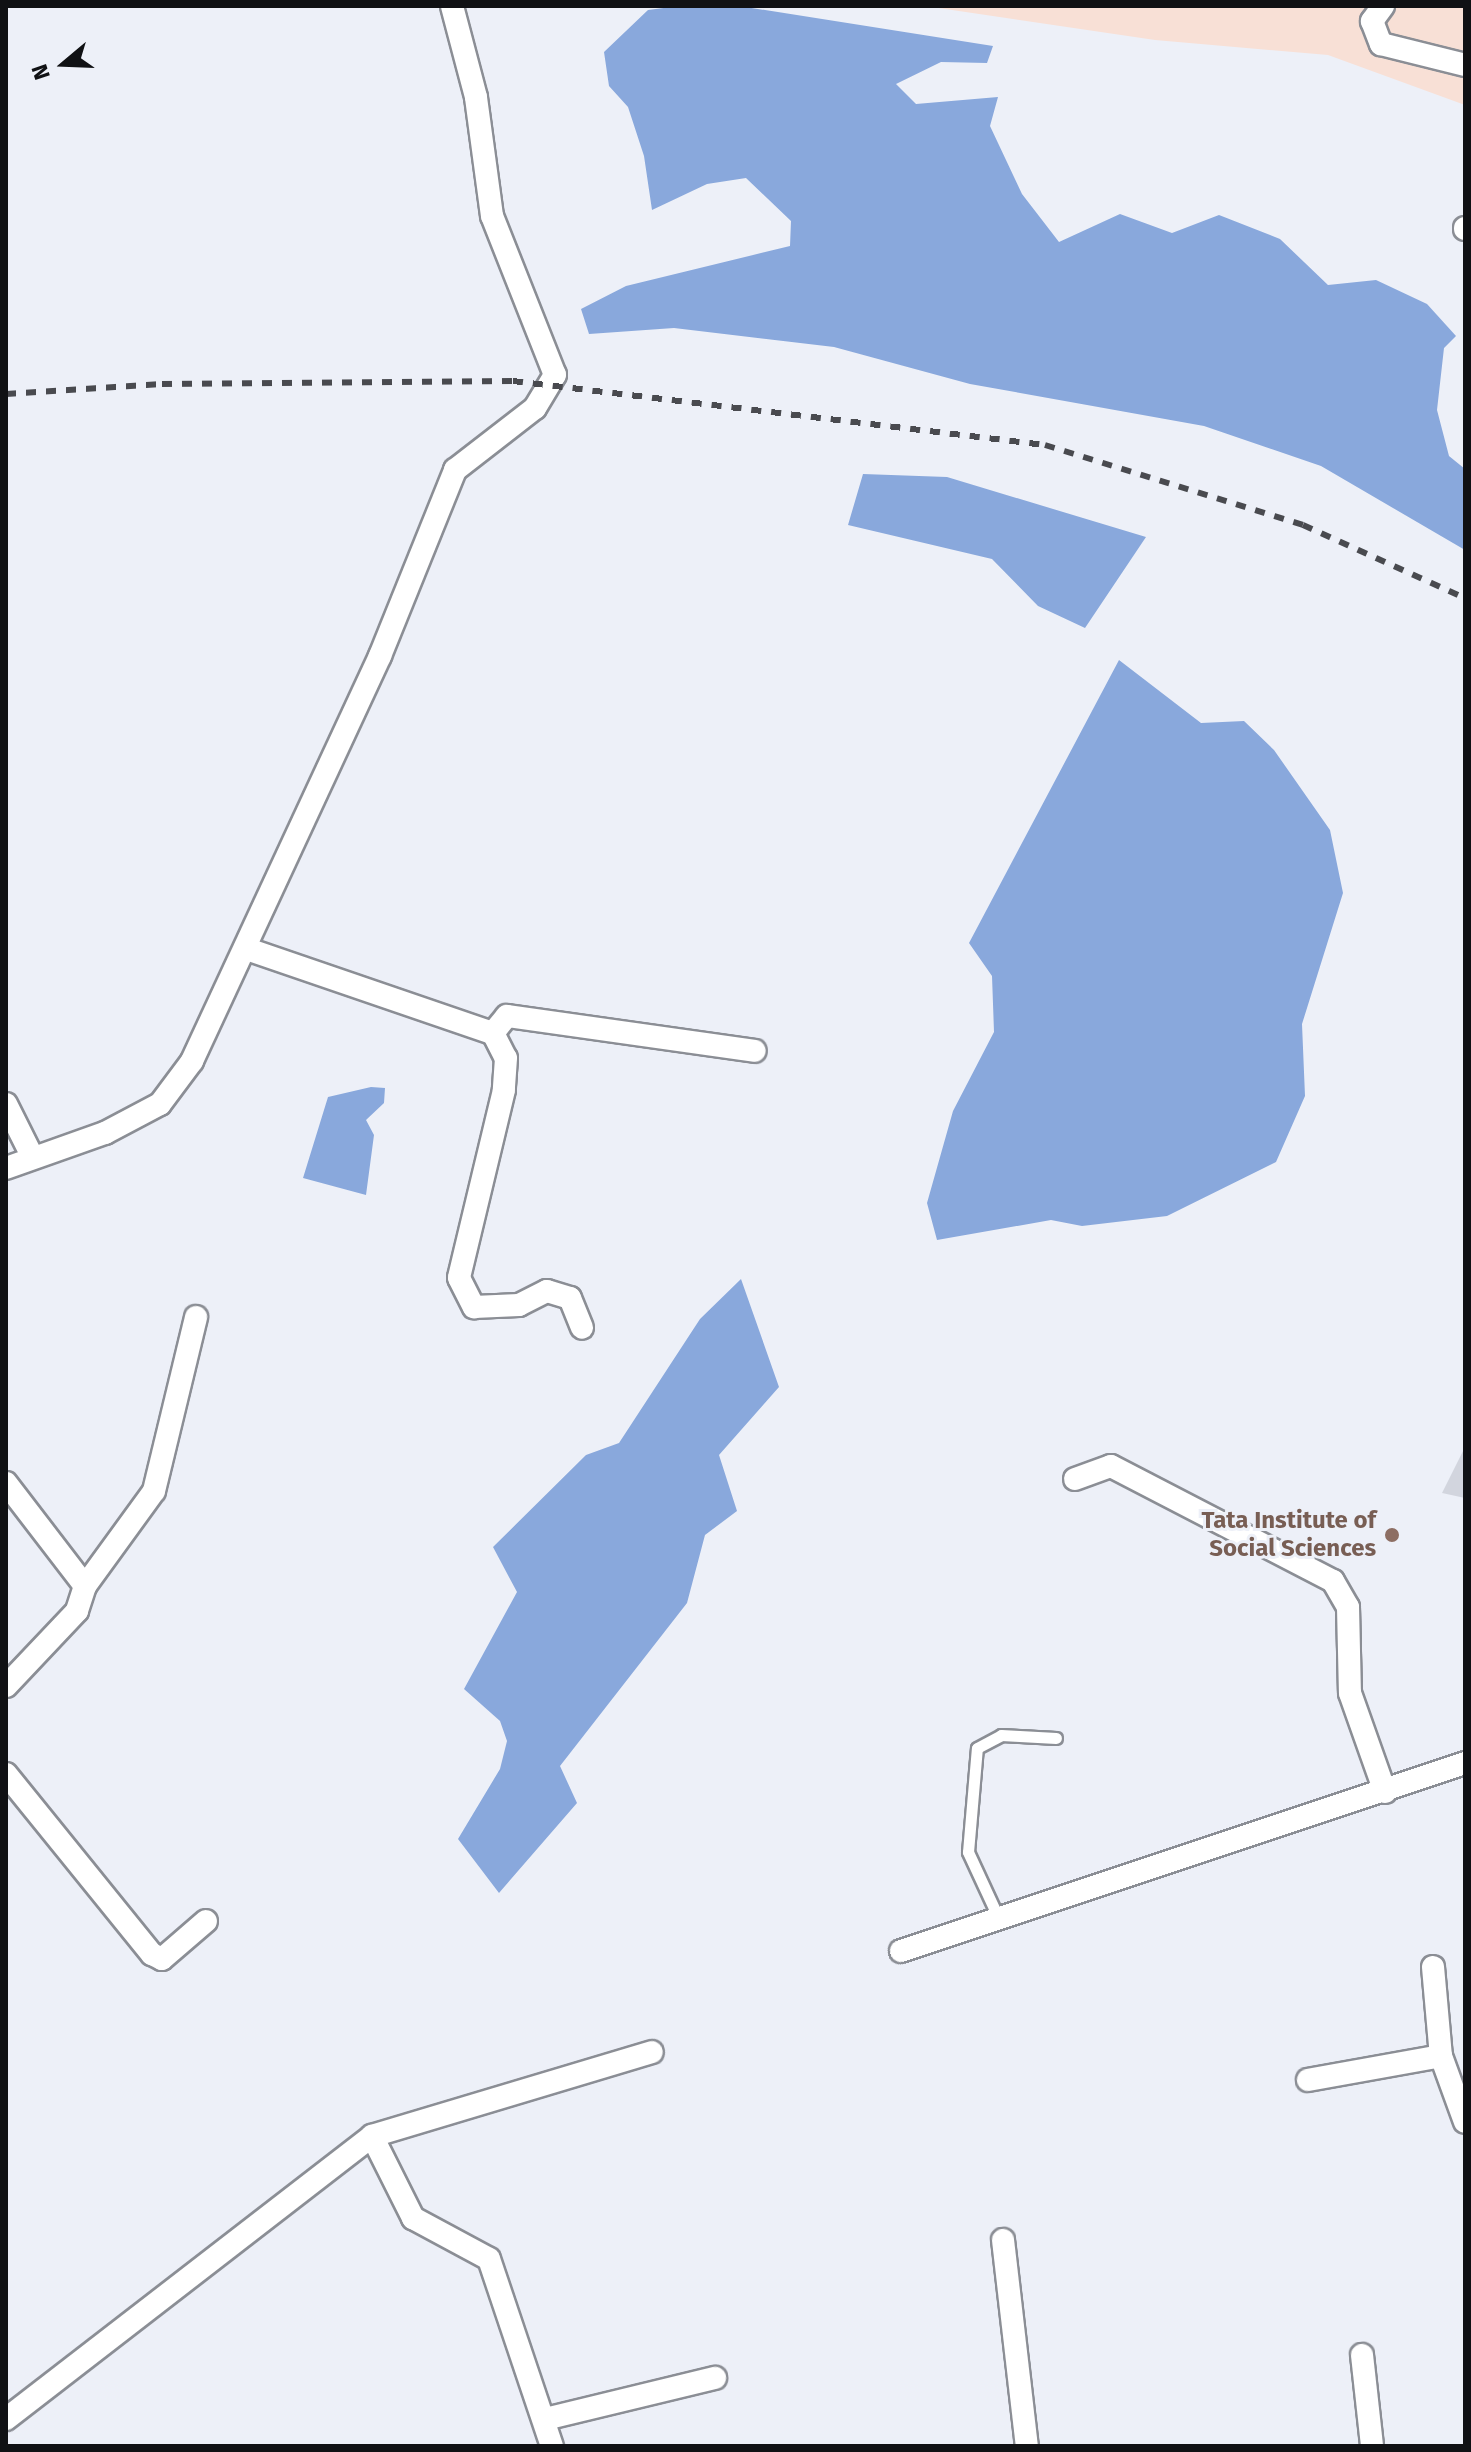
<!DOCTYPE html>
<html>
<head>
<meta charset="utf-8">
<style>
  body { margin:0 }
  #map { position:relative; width:1471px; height:2452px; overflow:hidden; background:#edf0f8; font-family:"Fira Sans",sans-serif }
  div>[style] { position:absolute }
  .commercial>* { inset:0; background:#f8e0d6 }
  .water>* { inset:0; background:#89a8dc }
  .building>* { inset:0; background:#d2d5de }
  .roads { filter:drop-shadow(2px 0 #8b8e95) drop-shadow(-2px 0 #8b8e95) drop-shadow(0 2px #8b8e95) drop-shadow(0 -2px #8b8e95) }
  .lane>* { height:11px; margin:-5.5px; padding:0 5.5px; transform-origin:5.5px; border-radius:5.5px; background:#fff }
  .street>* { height:22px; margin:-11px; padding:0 11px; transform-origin:11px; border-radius:11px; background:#fff }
  .rail>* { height:6px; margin-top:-3px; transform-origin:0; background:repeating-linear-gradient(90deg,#494a4f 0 10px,transparent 0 20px) }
  .dots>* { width:22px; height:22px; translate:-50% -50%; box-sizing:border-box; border:4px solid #edf0f8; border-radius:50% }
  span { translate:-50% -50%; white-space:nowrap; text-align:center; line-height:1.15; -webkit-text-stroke:6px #edf0f8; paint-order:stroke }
  .education-label { font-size:24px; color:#785e54; font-weight:700 }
  .right { translate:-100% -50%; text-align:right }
  .frame { position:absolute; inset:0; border:8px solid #101114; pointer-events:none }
  .north { position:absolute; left:24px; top:24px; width:80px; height:80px; -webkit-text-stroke:6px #edf0f8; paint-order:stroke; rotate:251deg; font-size:22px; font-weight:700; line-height:32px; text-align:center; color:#101114 }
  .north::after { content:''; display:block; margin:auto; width:28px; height:36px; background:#101114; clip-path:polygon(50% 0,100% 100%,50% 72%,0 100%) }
</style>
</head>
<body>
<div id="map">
  <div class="commercial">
    <i style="clip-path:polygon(925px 6px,1465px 6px,1465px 105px,1328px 55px,1155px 40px)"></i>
  </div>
  <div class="water">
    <i style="clip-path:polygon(679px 6px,739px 6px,993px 46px,987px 63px,941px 62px,896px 84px,916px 104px,998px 97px,990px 126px,1022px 194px,1059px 242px,1120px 214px,1172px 233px,1219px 215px,1280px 239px,1328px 285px,1376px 280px,1427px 304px,1456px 336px,1444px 348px,1437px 410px,1449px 456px,1465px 469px,1465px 550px,1321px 466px,1204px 426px,970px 384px,834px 347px,674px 328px,589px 334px,581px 309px,626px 286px,790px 246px,791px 221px,746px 178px,707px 184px,652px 210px,644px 156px,628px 107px,609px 86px,604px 52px,648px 10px)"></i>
    <i style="clip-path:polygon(863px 474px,947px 477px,1146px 537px,1085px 628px,1038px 606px,992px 559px,848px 525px)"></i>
    <i style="clip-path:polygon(1119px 660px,1201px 723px,1244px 721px,1274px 750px,1330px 830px,1343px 893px,1302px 1024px,1305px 1096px,1276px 1162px,1167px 1216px,1082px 1226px,1051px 1220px,937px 1240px,927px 1203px,953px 1111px,994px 1032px,992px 976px,969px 943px)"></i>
    <i style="clip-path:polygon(371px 1087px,385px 1088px,384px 1103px,366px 1120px,374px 1135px,366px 1195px,303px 1178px,328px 1097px)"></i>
    <i style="clip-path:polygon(741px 1279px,779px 1387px,719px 1455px,737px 1511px,705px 1535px,687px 1603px,560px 1766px,577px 1803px,499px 1893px,458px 1839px,500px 1769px,507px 1741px,500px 1721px,464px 1689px,517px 1592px,493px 1547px,586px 1455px,619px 1443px,700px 1319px)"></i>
  </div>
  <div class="building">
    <i style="clip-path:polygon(1465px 1447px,1465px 1498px,1442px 1493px)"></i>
  </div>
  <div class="roads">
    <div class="lane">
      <i style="left:999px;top:1919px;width:74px;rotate:-114.8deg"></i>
      <i style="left:968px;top:1852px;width:104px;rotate:-85.1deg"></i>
      <i style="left:977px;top:1748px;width:27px;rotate:-28deg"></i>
      <i style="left:1001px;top:1735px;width:55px;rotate:3.1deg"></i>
    </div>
    <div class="street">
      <i style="left:1383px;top:6px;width:19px;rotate:126deg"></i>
      <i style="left:1372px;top:21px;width:25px;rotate:69deg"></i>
      <i style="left:1381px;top:44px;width:87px;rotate:14deg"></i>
      <i style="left:1465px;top:228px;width:1px;rotate:90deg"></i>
      <i style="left:247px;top:949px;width:260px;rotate:18.9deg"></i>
      <i style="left:493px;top:1033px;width:28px;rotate:63deg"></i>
      <i style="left:506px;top:1058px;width:32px;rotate:94deg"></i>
      <i style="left:504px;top:1090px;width:193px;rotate:103.5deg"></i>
      <i style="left:459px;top:1278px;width:33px;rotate:63deg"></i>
      <i style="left:474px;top:1307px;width:45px;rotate:-2.5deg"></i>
      <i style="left:519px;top:1305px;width:31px;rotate:-27deg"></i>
      <i style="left:547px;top:1291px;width:24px;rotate:17deg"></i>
      <i style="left:570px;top:1298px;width:32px;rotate:68deg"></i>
      <i style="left:493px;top:1033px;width:22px;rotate:-51deg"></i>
      <i style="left:507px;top:1016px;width:250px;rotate:8deg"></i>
      <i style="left:6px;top:1104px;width:58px;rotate:63.4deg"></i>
      <i style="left:6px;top:1168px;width:105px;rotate:-19.5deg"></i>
      <i style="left:105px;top:1133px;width:62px;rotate:-27.8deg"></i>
      <i style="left:160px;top:1104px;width:54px;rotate:-53.3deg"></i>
      <i style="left:192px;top:1061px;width:447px;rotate:-65.1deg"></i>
      <i style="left:380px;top:656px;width:201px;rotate:-68deg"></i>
      <i style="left:455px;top:470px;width:101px;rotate:-37.8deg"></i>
      <i style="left:535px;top:408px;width:39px;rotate:-59deg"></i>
      <i style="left:555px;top:375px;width:171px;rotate:-111.6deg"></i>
      <i style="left:492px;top:216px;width:120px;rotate:-97.7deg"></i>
      <i style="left:476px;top:97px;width:94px;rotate:-104.8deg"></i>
      <i style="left:1075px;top:1479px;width:38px;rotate:-20deg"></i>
      <i style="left:1111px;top:1466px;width:250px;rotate:27.4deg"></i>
      <i style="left:1333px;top:1581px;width:30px;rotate:60deg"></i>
      <i style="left:1348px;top:1607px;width:86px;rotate:88.7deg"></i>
      <i style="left:1350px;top:1693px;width:105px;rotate:70.5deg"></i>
      <i style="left:6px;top:1483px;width:130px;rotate:52.5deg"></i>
      <i style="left:85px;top:1586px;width:26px;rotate:108deg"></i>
      <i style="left:77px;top:1611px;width:103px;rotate:133.4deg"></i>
      <i style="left:85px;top:1586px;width:117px;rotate:-54deg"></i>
      <i style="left:154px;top:1491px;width:179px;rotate:-76.4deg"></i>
      <i style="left:6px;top:1774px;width:232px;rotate:51deg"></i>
      <i style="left:152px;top:1954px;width:11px;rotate:27deg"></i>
      <i style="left:162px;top:1959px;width:58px;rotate:-40.8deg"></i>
      <i style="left:901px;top:1951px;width:595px;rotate:-18.43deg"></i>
      <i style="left:1433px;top:1967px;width:89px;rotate:84.9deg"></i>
      <i style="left:1441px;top:2056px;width:70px;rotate:70deg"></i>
      <i style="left:1308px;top:2080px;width:135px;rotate:-10.2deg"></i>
      <i style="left:372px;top:2136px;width:92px;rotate:63.4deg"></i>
      <i style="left:413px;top:2218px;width:86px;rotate:28.3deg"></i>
      <i style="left:489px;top:2259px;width:197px;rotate:71.4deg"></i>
      <i style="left:1003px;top:2240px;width:207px;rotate:83.4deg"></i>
      <i style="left:1362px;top:2355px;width:92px;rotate:83.7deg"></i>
      <i style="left:6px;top:2419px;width:463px;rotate:-37.7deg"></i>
      <i style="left:372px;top:2136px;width:292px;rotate:-16.7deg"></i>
      <i style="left:545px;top:2419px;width:175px;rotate:-13.6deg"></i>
    </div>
  </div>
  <div class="rail">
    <i style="left:6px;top:394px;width:156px;rotate:-3.7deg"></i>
    <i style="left:162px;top:384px;width:351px;rotate:-0.5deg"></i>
    <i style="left:513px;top:381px;width:536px;rotate:6.86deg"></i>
    <i style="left:1045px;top:445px;width:270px;rotate:17.2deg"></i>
    <i style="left:1303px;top:525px;width:178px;rotate:24.3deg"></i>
  </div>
  <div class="dots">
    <i style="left:1392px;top:1535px;background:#8d6e63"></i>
  </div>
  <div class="education-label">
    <span class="right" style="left:1376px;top:1535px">Tata Institute of<br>Social Sciences</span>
  </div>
  <div class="frame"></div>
  <div class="north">N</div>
</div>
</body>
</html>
